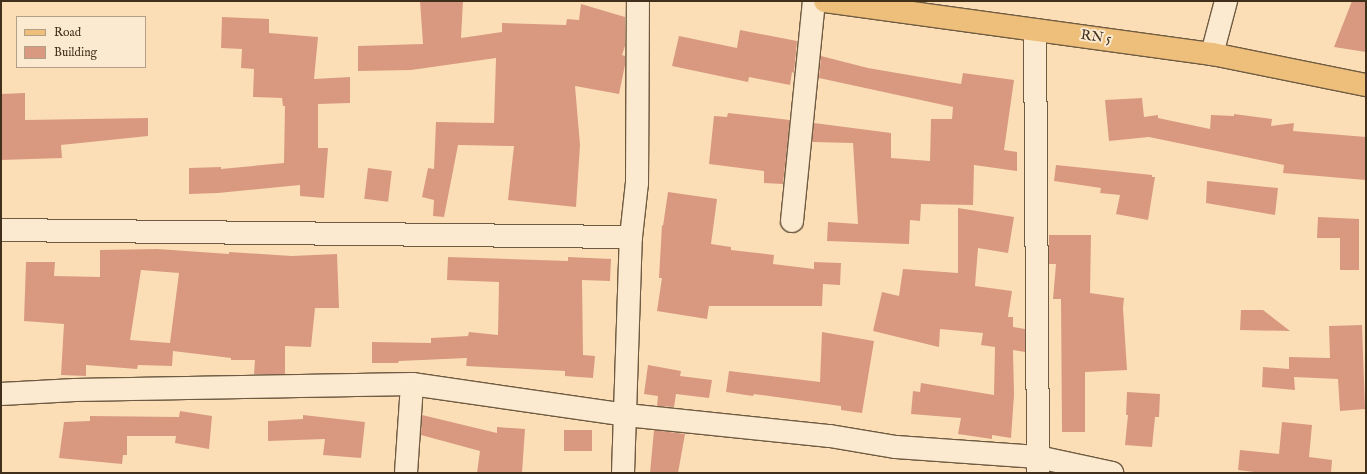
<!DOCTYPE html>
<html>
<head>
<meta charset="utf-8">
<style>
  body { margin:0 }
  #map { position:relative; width:1367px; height:474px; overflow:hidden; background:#fbdeb6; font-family:"IM FELL English",serif }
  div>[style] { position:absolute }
  .building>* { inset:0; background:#d99980; transform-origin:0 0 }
  .roads { filter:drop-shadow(1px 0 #6f5b42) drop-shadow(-1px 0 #6f5b42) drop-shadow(0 1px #6f5b42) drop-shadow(0 -1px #6f5b42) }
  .minor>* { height:22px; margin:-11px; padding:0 11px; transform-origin:11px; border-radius:11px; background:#fcead0 }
  .major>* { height:22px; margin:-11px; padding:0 11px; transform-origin:11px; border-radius:11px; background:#eebf7b }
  span { translate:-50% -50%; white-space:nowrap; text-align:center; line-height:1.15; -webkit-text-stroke:4px #fcead0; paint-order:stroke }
  .street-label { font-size:14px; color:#402f1b }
  .frame { position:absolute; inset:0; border:2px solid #402f1b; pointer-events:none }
  .legend { position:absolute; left:16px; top:16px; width:130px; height:52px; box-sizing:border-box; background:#fcead0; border:1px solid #b19f88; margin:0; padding:5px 7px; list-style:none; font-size:12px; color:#402f1b }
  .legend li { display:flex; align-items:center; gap:8px; height:20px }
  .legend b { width:20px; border:1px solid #b19f88 }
</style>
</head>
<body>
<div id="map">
  <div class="building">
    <i style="clip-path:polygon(420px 1px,463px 1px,461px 38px,502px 32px,502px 23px,566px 25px,567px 19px,579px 20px,581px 4px,625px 17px,625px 46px,622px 55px,625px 56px,625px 65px,619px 94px,575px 86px,580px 145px,576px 207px,508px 200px,514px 146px,458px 145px,444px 217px,433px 216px,434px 200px,422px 197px,428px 168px,434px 169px,436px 122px,494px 123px,496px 58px,411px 70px,358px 71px,358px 46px,423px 44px)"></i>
    <i style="clip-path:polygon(1352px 1px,1366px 1px,1366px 52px,1334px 47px)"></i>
    <i style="clip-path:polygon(222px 17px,269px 19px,269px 33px,318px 37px,314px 79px,350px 77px,350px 103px,318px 104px,318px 148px,328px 148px,324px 198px,300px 196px,300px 185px,218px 193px,189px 194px,189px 168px,221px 167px,221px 169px,284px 163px,285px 106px,283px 106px,282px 98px,253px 97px,254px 69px,241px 68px,242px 49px,221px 48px)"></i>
    <i style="clip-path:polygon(740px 30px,797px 41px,794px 73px,792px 72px,790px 85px,749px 77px,748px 82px,672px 66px,679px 36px,737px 48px)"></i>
    <i style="clip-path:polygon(821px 56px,868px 68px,961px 84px,963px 73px,1014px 80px,1004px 150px,1017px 152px,1017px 171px,974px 165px,973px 205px,921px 204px,920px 221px,910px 220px,909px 244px,827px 241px,828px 222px,858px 224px,853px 143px,812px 142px,814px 123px,891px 133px,891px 158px,930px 161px,931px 119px,952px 119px,953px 107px,819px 78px)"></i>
    <i style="clip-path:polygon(25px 93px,25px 120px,148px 118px,148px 136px,61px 145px,62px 158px,1px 160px,1px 94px)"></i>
    <i style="clip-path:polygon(1142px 98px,1144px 117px,1158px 115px,1158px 118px,1210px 129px,1211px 115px,1234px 116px,1234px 114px,1272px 119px,1271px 126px,1294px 123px,1293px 131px,1366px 137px,1366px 180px,1283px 173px,1284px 165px,1149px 137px,1109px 141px,1105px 100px)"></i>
    <i style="clip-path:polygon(728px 113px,790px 120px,783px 184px,764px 183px,764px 171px,709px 164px,714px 116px,727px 117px)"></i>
    <i style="clip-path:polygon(1056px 165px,1152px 175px,1152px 177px,1155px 177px,1148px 220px,1116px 214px,1120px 195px,1100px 193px,1101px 188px,1054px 181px)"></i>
    <i style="left:368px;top:168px;width:24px;height:31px;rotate:7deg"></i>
    <i style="clip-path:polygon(1207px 181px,1278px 188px,1275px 215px,1206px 203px)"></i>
    <i style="clip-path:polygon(668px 192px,717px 199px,711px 244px,731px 247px,731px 250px,774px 255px,773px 264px,814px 269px,814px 262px,841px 263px,840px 285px,823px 284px,822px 306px,709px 306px,707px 319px,657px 311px,662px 278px,659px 278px,662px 225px,663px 226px)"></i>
    <i style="clip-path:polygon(958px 208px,1014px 217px,1008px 253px,978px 248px,975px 286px,1012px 291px,1008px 317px,1013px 317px,1013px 327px,1025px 329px,1025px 352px,1013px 350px,1014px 395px,1011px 438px,992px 435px,992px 439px,958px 434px,961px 418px,911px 414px,913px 391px,920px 392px,921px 383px,994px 395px,995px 347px,981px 345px,983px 333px,940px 329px,939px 347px,873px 331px,882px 292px,899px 296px,903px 269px,958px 273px)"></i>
    <i style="clip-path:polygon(1318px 217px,1359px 219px,1359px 270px,1340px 270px,1340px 238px,1317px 238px)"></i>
    <i style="clip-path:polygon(1049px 235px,1091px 235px,1090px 293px,1124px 298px,1123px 308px,1127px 370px,1085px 372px,1085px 432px,1062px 432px,1061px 299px,1053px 299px,1056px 264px,1049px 264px)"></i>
    <i style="clip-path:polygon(evenodd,157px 249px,229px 254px,229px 252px,292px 256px,337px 254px,339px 308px,315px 308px,311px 347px,285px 346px,285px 374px,254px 374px,255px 360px,231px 360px,231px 358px,173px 351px,172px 366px,138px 365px,137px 369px,86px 365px,86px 376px,61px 375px,64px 324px,24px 321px,26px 262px,55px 262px,54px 276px,100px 277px,100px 250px,157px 249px,141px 270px,179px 273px,170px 343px,130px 340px,141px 270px)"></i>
    <i style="clip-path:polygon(448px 257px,568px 261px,568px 257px,611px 259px,610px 281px,582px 280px,583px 355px,595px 356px,593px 378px,565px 376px,565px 371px,466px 366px,467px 358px,399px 361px,398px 363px,372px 363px,372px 342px,431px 343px,431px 338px,468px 336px,469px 332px,498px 335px,499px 282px,447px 280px)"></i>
    <i style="clip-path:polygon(1241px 310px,1263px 310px,1290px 331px,1240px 330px)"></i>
    <i style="clip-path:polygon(1362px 325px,1365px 409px,1340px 411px,1338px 379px,1294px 377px,1295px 390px,1262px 387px,1263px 367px,1289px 369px,1289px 357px,1330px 358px,1329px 326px)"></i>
    <i style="clip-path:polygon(822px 332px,874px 341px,862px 413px,841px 410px,841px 406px,754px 394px,753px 396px,726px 392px,729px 371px,820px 382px)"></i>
    <i style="clip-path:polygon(648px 365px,681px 371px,680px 376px,712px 380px,709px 398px,676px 394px,674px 407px,657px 406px,658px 396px,644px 394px)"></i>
    <i style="clip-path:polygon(1127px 392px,1160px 394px,1159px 417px,1155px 417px,1152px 447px,1125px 445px,1128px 415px,1126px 415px)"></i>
    <i style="clip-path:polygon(180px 411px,212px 416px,209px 449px,175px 443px,176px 436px,127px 436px,127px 455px,123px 455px,122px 464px,59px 458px,64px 422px,90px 421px,90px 416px,179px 417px)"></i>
    <i style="clip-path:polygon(303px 415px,365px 422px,361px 458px,323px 455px,325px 439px,268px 441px,268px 421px,303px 419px)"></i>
    <i style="clip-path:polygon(422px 415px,497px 433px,497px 427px,525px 429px,522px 473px,477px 473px,480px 451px,421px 435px)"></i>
    <i style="clip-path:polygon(1282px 422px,1312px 425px,1309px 457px,1332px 460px,1331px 473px,1262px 473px,1238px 470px,1240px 450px,1279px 454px)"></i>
    <i style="left:564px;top:430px;width:28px;height:21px"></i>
    <i style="clip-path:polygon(654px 430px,685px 434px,678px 473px,650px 473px)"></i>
  </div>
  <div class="roads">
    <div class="minor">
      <i style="left:1035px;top:30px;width:443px;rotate:89.6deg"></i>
      <i style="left:1212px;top:54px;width:55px;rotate:-75.2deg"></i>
      <i style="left:792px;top:221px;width:221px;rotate:-84.3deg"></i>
      <i style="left:1px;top:230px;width:630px;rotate:0.64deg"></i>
      <i style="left:1px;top:394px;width:74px;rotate:-3.1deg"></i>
      <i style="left:75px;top:390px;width:337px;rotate:-1deg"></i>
      <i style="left:412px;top:384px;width:216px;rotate:8.2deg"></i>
      <i style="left:626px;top:415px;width:205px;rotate:5.9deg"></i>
      <i style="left:830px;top:436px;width:67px;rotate:9.5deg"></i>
      <i style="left:896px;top:447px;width:142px;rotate:4deg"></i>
      <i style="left:1038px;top:457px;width:76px;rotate:12.2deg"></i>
      <i style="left:406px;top:473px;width:89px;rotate:-86.1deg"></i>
      <i style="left:623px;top:473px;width:236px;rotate:-88.1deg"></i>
      <i style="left:631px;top:237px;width:54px;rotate:-83.7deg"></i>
      <i style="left:637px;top:183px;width:182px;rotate:-89.7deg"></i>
    </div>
    <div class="major">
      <i style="left:825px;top:1px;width:391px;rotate:7.8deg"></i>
      <i style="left:1212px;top:54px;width:157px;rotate:11.4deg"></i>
    </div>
  </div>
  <div class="street-label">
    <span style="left:1096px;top:37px;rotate:8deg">RN 5</span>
  </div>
  <div class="frame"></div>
  <ul class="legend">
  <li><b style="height:5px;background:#eebf7b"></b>Road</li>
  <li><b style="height:11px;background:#d99980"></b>Building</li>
  </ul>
</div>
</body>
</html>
